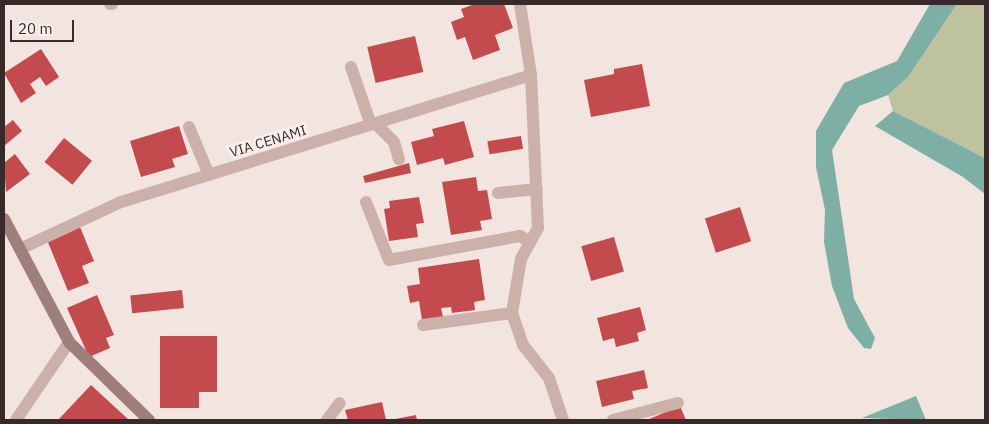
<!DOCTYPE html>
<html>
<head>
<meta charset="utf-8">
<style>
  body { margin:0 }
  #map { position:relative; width:989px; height:424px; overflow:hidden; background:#f2e4de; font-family:"IBM Plex Sans",sans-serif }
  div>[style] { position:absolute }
  .green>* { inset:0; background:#bfc29e }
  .water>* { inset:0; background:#7eafa4 }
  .building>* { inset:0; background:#c44b4d; transform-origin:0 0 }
  .lane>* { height:12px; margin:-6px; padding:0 6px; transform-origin:6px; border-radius:6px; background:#cbb1aa }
  .street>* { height:12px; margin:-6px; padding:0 6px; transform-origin:6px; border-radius:6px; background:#cbb1aa }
  .secondary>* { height:12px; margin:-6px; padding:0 6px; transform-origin:6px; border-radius:6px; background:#9e7f7b }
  span { translate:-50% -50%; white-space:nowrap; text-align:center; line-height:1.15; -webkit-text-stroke:5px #faefeb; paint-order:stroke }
  .street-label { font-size:14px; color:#382a2a }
  .frame { position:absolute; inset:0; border:5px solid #382a2a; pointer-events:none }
  .scale { position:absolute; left:10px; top:20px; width:64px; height:22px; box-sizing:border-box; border:2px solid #382a2a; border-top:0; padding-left:6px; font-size:15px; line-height:18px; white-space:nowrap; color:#382a2a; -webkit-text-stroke:4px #faefeb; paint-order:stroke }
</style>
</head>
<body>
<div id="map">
  <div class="green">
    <i style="clip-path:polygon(957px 4px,985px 4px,985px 158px,893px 111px,888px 95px,908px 77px)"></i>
  </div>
  <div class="water">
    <i style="clip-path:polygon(930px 4px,957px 4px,908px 77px,888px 95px,859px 106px,832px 150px,854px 299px,875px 338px,871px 349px,864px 348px,848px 328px,832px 286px,824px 242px,825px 210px,816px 167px,816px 131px,844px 83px,897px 61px)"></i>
    <i style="clip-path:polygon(893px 111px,985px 158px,985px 194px,963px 177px,875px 126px)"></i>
    <i style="clip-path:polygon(916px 396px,926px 420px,862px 418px)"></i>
  </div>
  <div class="building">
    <i style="clip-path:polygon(475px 4px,504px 4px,513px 28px,495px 35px,500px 50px,473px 60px,465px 37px,457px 40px,451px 22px,464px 17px,461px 9px)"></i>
    <i style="left:415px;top:36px;width:37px;height:49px;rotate:77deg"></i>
    <i style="clip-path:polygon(41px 49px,59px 77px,46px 86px,40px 77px,30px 84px,36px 93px,21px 103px,4px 73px)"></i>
    <i style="clip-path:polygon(642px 64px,650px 106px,591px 117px,584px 80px,614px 74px,614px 69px)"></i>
    <i style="clip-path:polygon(13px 120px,22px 131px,4px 146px,4px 127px)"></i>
    <i style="clip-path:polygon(464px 121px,474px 157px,445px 165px,443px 158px,417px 165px,411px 142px,434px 136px,432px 129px)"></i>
    <i style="clip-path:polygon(179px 126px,188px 154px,172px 159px,175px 167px,141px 177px,130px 141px)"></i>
    <i style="left:521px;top:136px;width:13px;height:34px;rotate:81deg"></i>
    <i style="left:64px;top:138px;width:36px;height:31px;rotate:39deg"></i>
    <i style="clip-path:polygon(15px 154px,30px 174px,6px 192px,4px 163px)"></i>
    <i style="clip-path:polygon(409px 163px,411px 173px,365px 183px,363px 176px)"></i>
    <i style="clip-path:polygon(476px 177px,478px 191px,487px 190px,492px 219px,480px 221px,482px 230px,451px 235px,442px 182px)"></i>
    <i style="clip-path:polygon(419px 197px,424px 223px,416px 224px,418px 237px,389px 241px,384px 209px,390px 208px,389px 201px)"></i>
    <i style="left:740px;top:207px;width:36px;height:37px;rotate:72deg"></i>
    <i style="clip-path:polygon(80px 227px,94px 261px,82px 266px,89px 283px,68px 291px,47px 240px)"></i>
    <i style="left:614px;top:237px;width:36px;height:34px;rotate:74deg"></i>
    <i style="clip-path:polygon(479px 259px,485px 300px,474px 302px,475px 310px,452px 313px,451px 307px,441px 308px,443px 317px,422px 320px,419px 301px,410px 303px,407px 286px,420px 284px,418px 268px)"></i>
    <i style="left:182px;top:290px;width:18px;height:52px;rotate:84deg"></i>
    <i style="clip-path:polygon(97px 295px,114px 335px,106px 338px,110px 348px,89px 357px,67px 308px)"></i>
    <i style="clip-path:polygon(640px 307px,646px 330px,637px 333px,639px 341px,616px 347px,614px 338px,603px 341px,597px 318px)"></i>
    <i style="clip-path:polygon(160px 336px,217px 336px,217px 392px,199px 392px,199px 408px,160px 408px)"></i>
    <i style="clip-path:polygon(644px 370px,648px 388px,632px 391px,634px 399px,602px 407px,596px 381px)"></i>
    <i style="clip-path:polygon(91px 385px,129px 420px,58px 420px)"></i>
    <i style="clip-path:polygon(382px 402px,386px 420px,348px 420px,345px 410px)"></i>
    <i style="clip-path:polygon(680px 406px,686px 420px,647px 420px)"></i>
    <i style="clip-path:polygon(416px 415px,417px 420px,395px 420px,395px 419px)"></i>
  </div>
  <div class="lane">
    <i style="left:110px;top:4px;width:2px"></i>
    <i style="left:351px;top:67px;width:61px;rotate:71deg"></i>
    <i style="left:376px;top:124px;width:25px;rotate:45deg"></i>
    <i style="left:394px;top:142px;width:18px;rotate:74deg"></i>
    <i style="left:189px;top:127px;width:52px;rotate:67.4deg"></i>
    <i style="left:498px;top:193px;width:39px;rotate:-6deg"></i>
    <i style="left:366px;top:202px;width:62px;rotate:68.4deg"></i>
    <i style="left:389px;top:260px;width:133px;rotate:-10.4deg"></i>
    <i style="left:520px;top:236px;width:12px;rotate:31deg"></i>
    <i style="left:423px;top:325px;width:90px;rotate:-7.7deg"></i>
    <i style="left:327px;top:420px;width:21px;rotate:-53deg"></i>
    <i style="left:613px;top:420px;width:67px;rotate:-14.7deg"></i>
  </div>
  <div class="street">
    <i style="left:520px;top:4px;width:72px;rotate:81.2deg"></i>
    <i style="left:531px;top:75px;width:153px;rotate:87.4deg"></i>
    <i style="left:538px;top:228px;width:35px;rotate:119deg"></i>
    <i style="left:521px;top:259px;width:55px;rotate:99.5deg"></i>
    <i style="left:512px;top:313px;width:34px;rotate:71deg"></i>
    <i style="left:523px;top:345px;width:42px;rotate:51.8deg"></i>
    <i style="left:549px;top:378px;width:44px;rotate:71.6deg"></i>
    <i style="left:20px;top:249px;width:111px;rotate:-25deg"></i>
    <i style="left:121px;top:202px;width:429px;rotate:-17.2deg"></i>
    <i style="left:16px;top:420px;width:94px;rotate:-55.8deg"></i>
  </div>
  <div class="secondary">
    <i style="left:4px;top:219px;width:139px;rotate:62.1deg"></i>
    <i style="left:69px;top:342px;width:112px;rotate:44.3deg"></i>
  </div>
  <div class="street-label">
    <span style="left:268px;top:141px;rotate:-17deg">VIA CENAMI</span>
  </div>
  <div class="frame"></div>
  <div class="scale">20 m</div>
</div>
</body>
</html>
